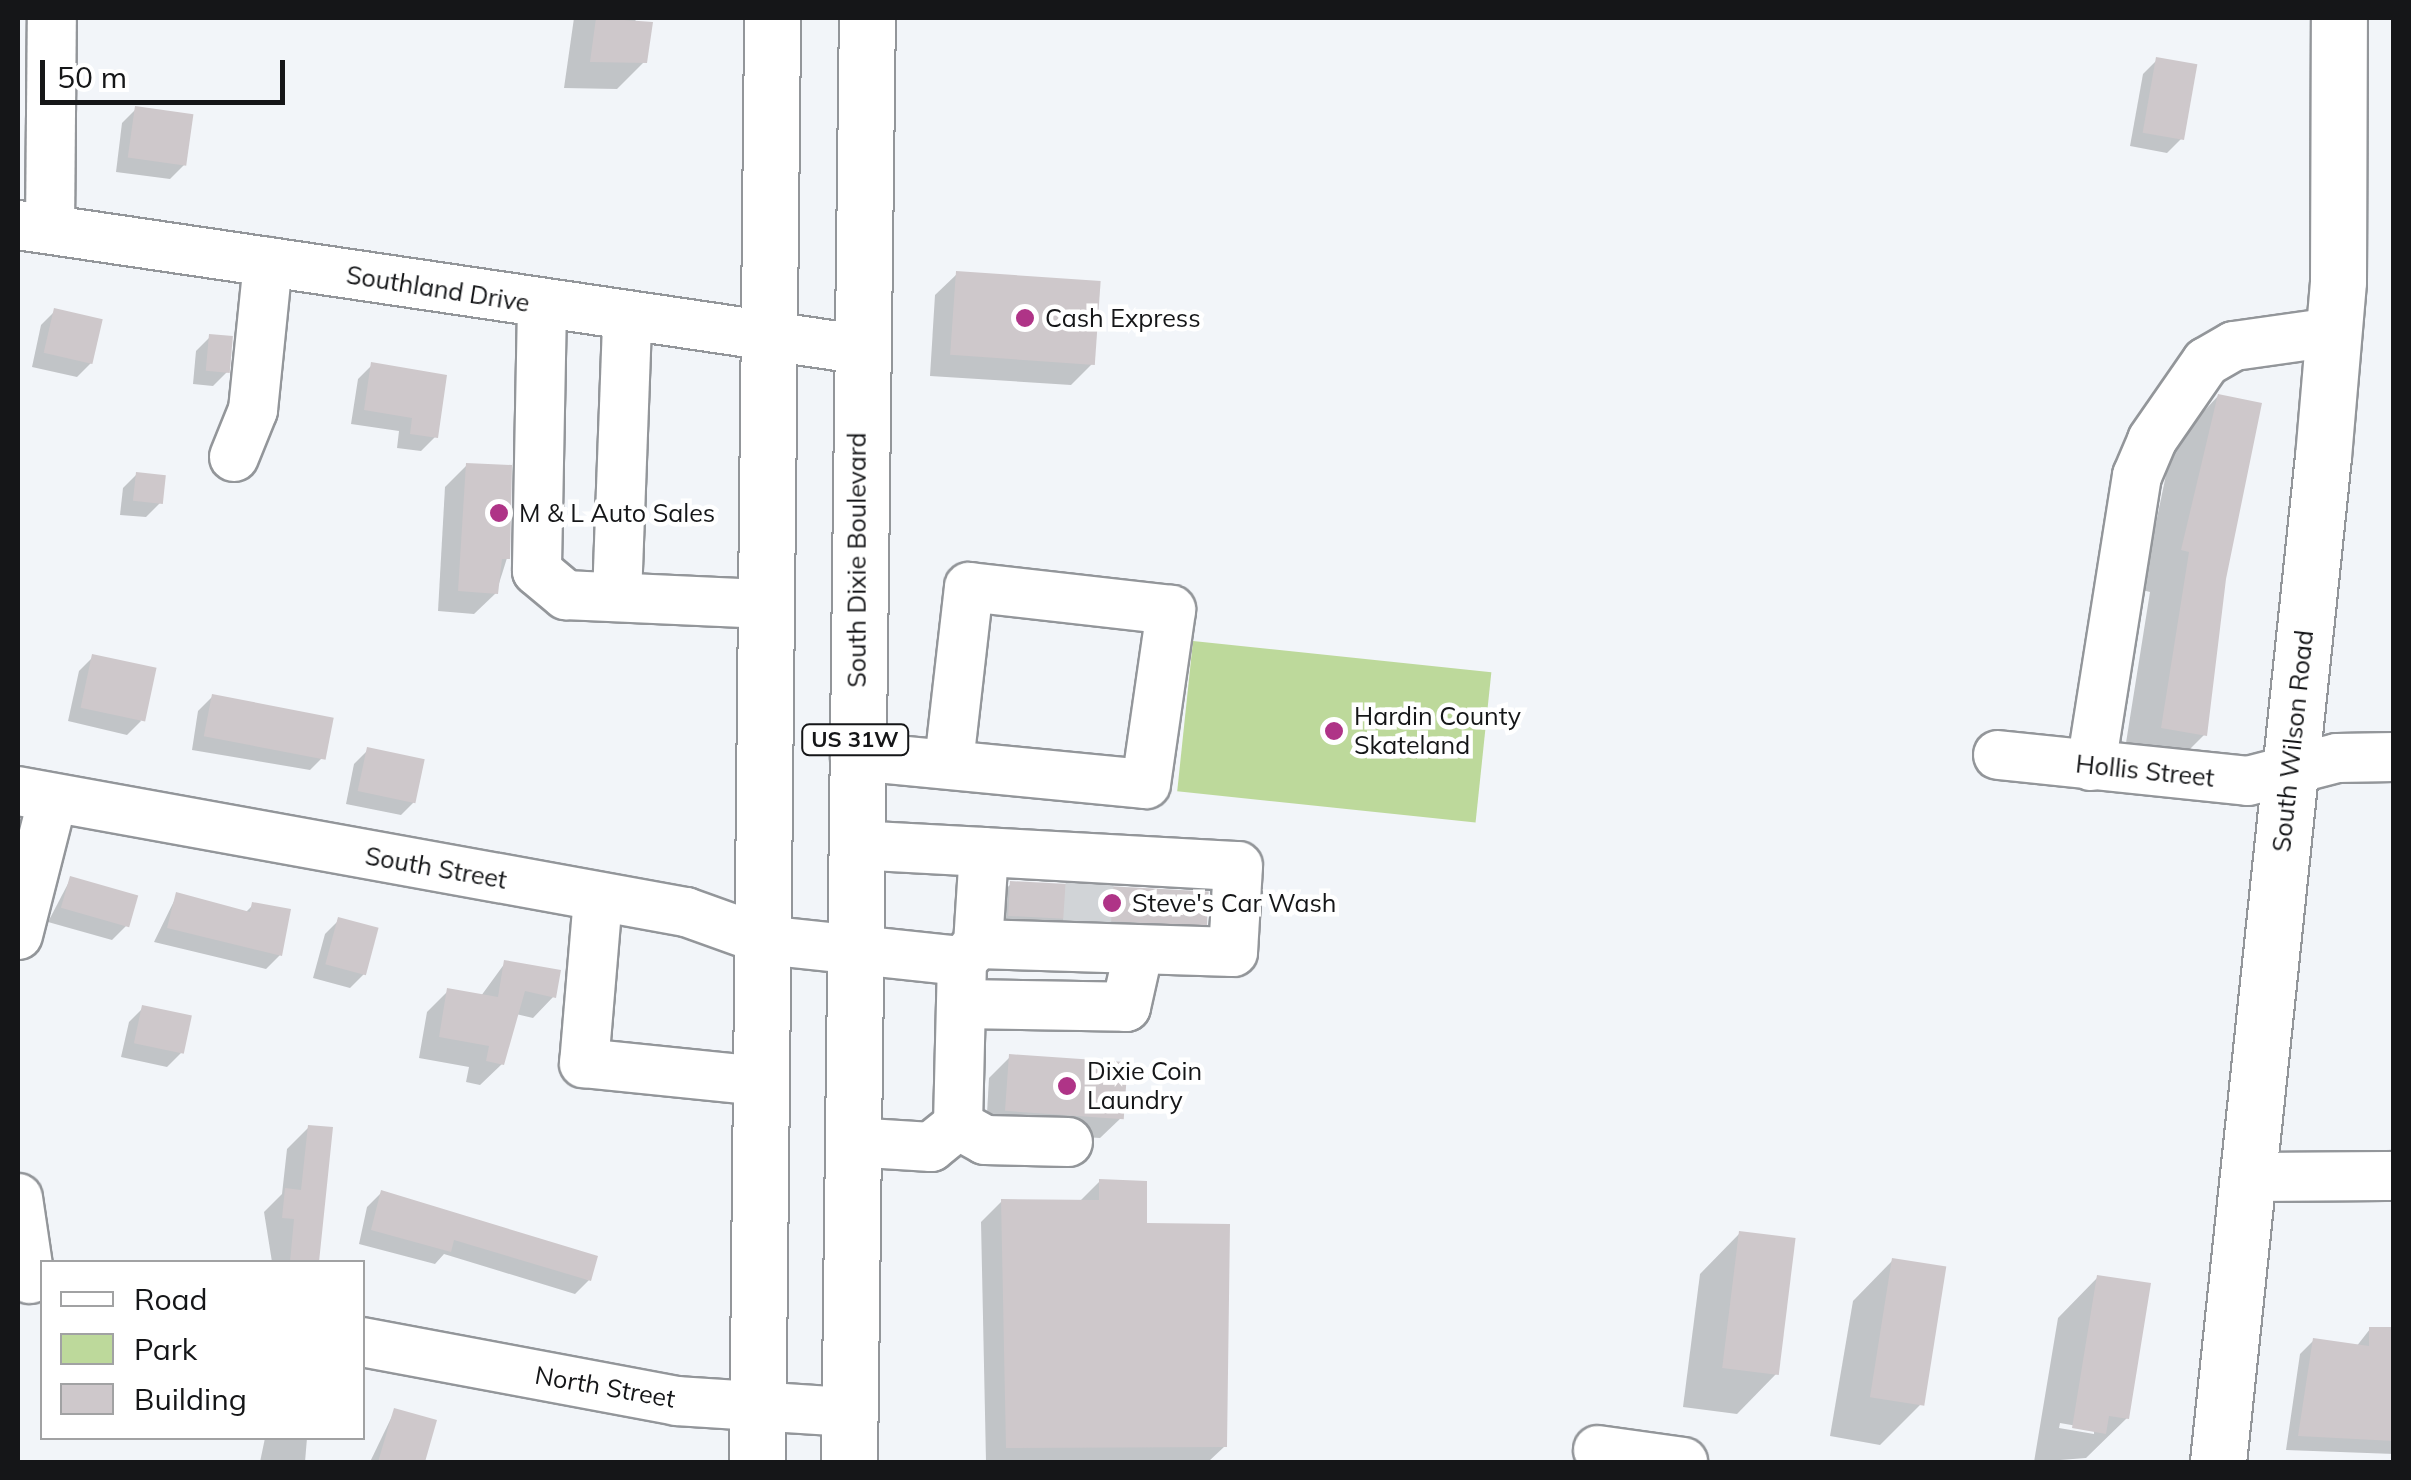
<!DOCTYPE html>
<html>
<head>
<meta charset="utf-8">
<style>
  body { margin:0 }
  #map { position:relative; width:2411px; height:1480px; overflow:hidden; background:#f2f5f9; font-family:Mulish,sans-serif }
  div>[style] { position:absolute }
  .green>* { inset:0; background:#bdd99b; transform-origin:0 0 }
  .shadow>* { inset:0; background:#0003 }
  .building>* { inset:0; background:#cec8cb; transform-origin:0 0 }
  .minor-tunnel>* { height:48px; margin-top:-24px; transform-origin:0; background:repeating-linear-gradient(90deg,#d1d4d7 0 48px,transparent 0 72px) }
  .roads { filter:drop-shadow(2px 0 #93969a) drop-shadow(-2px 0 #93969a) drop-shadow(0 2px #93969a) drop-shadow(0 -2px #93969a) }
  .minor>* { height:48px; margin:-24px; padding:0 24px; transform-origin:24px; border-radius:24px; background:#fff }
  .major>* { height:55px; margin:-27.5px; padding:0 27.5px; transform-origin:27.5px; border-radius:27.5px; background:#fff }
  .highway>* { height:55px; margin:-27.5px; padding:0 27.5px; transform-origin:27.5px; border-radius:27.5px; background:#fff }
  .dots>* { width:28px; height:28px; translate:-50% -50%; box-sizing:border-box; border:5px solid #fff; border-radius:50% }
  span { translate:-50% -50%; white-space:nowrap; text-align:center; line-height:1.15; -webkit-text-stroke:9px #fff; paint-order:stroke }
  .shield-label span { padding:2px 8px; background:#fff; border:2px solid; border-radius:8px; -webkit-text-stroke-width:0 }
  .shield-label { font-size:22px; color:#151618; font-weight:700 }
  .street-label { font-size:25px; color:#151618 }
  .poi-label { font-size:25px; color:#151618 }
  .left { translate:0 -50%; text-align:left }
  .frame { position:absolute; inset:0; border:20px solid #151618; pointer-events:none }
  .legend { position:absolute; left:40px; top:1260px; width:325px; height:180px; box-sizing:border-box; background:#fff; border:2px solid #a1a2a3; margin:0; padding:12px 18px; list-style:none; font-size:30px; color:#151618 }
  .legend li { display:flex; align-items:center; gap:20px; height:50px }
  .legend b { width:50px; border:2px solid #a1a2a3 }
  .scale { position:absolute; left:40px; top:60px; width:245px; height:45px; box-sizing:border-box; border:5px solid #151618; border-top:0; padding-left:12px; font-size:30px; line-height:35px; white-space:nowrap; color:#151618; -webkit-text-stroke:8px #fff; paint-order:stroke }
</style>
</head>
<body>
<div id="map">
  <div class="green">
    <i style="left:1193px;top:641px;width:300px;height:151px;rotate:6deg"></i>
  </div>
  <div class="shadow">
    <i style="clip-path:polygon(574px 18px,635px 18px,644px 62px,617px 89px,564px 88px)"></i>
    <i style="clip-path:polygon(2157px 60px,2181px 139px,2167px 153px,2130px 146px,2143px 74px)"></i>
    <i style="clip-path:polygon(136px 109px,184px 165px,170px 179px,116px 172px,122px 123px)"></i>
    <i style="clip-path:polygon(957px 274px,1093px 363px,1071px 385px,930px 376px,935px 295px)"></i>
    <i style="clip-path:polygon(55px 311px,91px 363px,77px 377px,32px 367px,41px 325px)"></i>
    <i style="clip-path:polygon(210px 337px,227px 372px,213px 386px,193px 384px,196px 351px)"></i>
    <i style="clip-path:polygon(372px 365px,435px 437px,421px 451px,397px 448px,399px 431px,351px 424px,358px 379px)"></i>
    <i style="clip-path:polygon(2218px 396px,2223px 578px,2205px 734px,2164px 775px,2122px 768px,2150px 592px,2142px 590px,2172px 446px)"></i>
    <i style="clip-path:polygon(467px 465px,507px 558px,496px 593px,474px 614px,438px 611px,445px 487px)"></i>
    <i style="clip-path:polygon(137px 474px,160px 503px,146px 517px,120px 515px,123px 488px)"></i>
    <i style="clip-path:polygon(93px 657px,141px 721px,127px 735px,68px 721px,79px 671px)"></i>
    <i style="clip-path:polygon(212px 697px,324px 756px,310px 770px,192px 750px,198px 711px)"></i>
    <i style="clip-path:polygon(368px 750px,415px 801px,401px 815px,346px 804px,354px 764px)"></i>
    <i style="clip-path:polygon(71px 878px,126px 926px,112px 940px,48px 922px)"></i>
    <i style="clip-path:polygon(1011px 884px,1205px 923px,1183px 944px,987px 936px,989px 905px)"></i>
    <i style="clip-path:polygon(177px 895px,245px 913px,253px 905px,280px 955px,266px 969px,154px 942px)"></i>
    <i style="clip-path:polygon(339px 920px,364px 974px,350px 988px,313px 978px,325px 934px)"></i>
    <i style="clip-path:polygon(505px 963px,554px 996px,533px 1018px,516px 1014px,502px 1064px,480px 1085px,466px 1082px,469px 1067px,419px 1058px,427px 1012px,448px 991px,481px 996px)"></i>
    <i style="clip-path:polygon(143px 1008px,181px 1053px,167px 1067px,121px 1057px,129px 1022px)"></i>
    <i style="clip-path:polygon(1010px 1057px,1122px 1117px,1100px 1138px,986px 1131px,989px 1078px)"></i>
    <i style="clip-path:polygon(309px 1127px,331px 1130px,317px 1262px,272px 1262px,264px 1212px,282px 1194px,287px 1149px)"></i>
    <i style="clip-path:polygon(1100px 1181px,1144px 1226px,1225px 1446px,1208px 1462px,986px 1462px,981px 1222px,1002px 1201px,1078px 1203px)"></i>
    <i style="clip-path:polygon(381px 1193px,589px 1280px,575px 1294px,444px 1254px,435px 1264px,359px 1244px,367px 1207px)"></i>
    <i style="clip-path:polygon(1740px 1233px,1777px 1373px,1737px 1414px,1683px 1407px,1700px 1274px)"></i>
    <i style="clip-path:polygon(1893px 1260px,1921px 1404px,1880px 1445px,1830px 1436px,1853px 1301px)"></i>
    <i style="clip-path:polygon(evenodd,2098px 1277px,2127px 1418px,2086px 1458px,2034px 1462px,2058px 1318px,2098px 1277px,2060px 1423px,2094px 1429px,2094px 1434px,2059px 1428px,2060px 1423px)"></i>
    <i style="clip-path:polygon(2394px 1328px,2394px 1454px,2286px 1450px,2300px 1354px,2314px 1340px,2356px 1347px,2370px 1329px)"></i>
    <i style="clip-path:polygon(395px 1410px,423px 1462px,370px 1462px)"></i>
    <i style="clip-path:polygon(265px 1438px,307px 1438px,305px 1462px,260px 1462px)"></i>
  </div>
  <div class="building">
    <i style="clip-path:polygon(596px 18px,653px 22px,647px 63px,590px 62px)"></i>
    <i style="left:2156px;top:57px;width:42px;height:77px;rotate:10deg"></i>
    <i style="left:135px;top:106px;width:59px;height:52px;rotate:8deg"></i>
    <i style="left:956px;top:271px;width:145px;height:84px;rotate:4deg"></i>
    <i style="left:54px;top:308px;width:50px;height:46px;rotate:13deg"></i>
    <i style="left:209px;top:334px;width:24px;height:37px;rotate:5deg"></i>
    <i style="clip-path:polygon(371px 362px,447px 375px,438px 438px,410px 434px,412px 418px,364px 410px)"></i>
    <i style="clip-path:polygon(2218px 394px,2262px 403px,2226px 579px,2207px 736px,2161px 728px,2189px 552px,2181px 550px)"></i>
    <i style="clip-path:polygon(466px 463px,512px 465px,510px 559px,502px 559px,498px 594px,458px 591px)"></i>
    <i style="left:136px;top:472px;width:30px;height:29px;rotate:6deg"></i>
    <i style="left:92px;top:654px;width:66px;height:55px;rotate:12deg"></i>
    <i style="left:212px;top:694px;width:124px;height:43px;rotate:11deg"></i>
    <i style="left:367px;top:747px;width:59px;height:45px;rotate:12deg"></i>
    <i style="left:70px;top:876px;width:71px;height:33px;rotate:16deg"></i>
    <i style="left:1010px;top:881px;width:199px;height:35px;rotate:3deg"></i>
    <i style="clip-path:polygon(176px 892px,250px 912px,252px 902px,291px 909px,282px 956px,167px 928px)"></i>
    <i style="left:338px;top:917px;width:42px;height:49px;rotate:15deg"></i>
    <i style="clip-path:polygon(504px 960px,561px 970px,556px 998px,525px 991px,504px 1065px,486px 1061px,489px 1046px,439px 1037px,447px 988px,498px 997px)"></i>
    <i style="left:142px;top:1005px;width:51px;height:39px;rotate:12deg"></i>
    <i style="left:1009px;top:1054px;width:119px;height:57px;rotate:4deg"></i>
    <i style="clip-path:polygon(308px 1125px,333px 1127px,319px 1262px,290px 1262px,294px 1219px,282px 1218px,285px 1188px,301px 1190px)"></i>
    <i style="clip-path:polygon(1099px 1179px,1147px 1181px,1147px 1223px,1230px 1224px,1227px 1447px,1006px 1448px,1001px 1199px,1099px 1200px)"></i>
    <i style="clip-path:polygon(381px 1190px,598px 1256px,591px 1281px,454px 1240px,451px 1252px,371px 1230px)"></i>
    <i style="left:1739px;top:1231px;width:57px;height:138px;rotate:7deg"></i>
    <i style="left:1892px;top:1258px;width:55px;height:141px;rotate:9deg"></i>
    <i style="clip-path:polygon(2097px 1275px,2151px 1283px,2129px 1419px,2109px 1416px,2106px 1434px,2072px 1428px)"></i>
    <i style="clip-path:polygon(2369px 1327px,2394px 1327px,2394px 1441px,2298px 1436px,2313px 1338px,2369px 1346px)"></i>
    <i style="clip-path:polygon(394px 1408px,437px 1420px,425px 1462px,378px 1462px)"></i>
  </div>
  <div class="minor-tunnel">
    <i style="left:1087px;top:923px;width:45px;rotate:-86.2deg"></i>
  </div>
  <div class="roads">
    <div class="minor">
      <i style="left:18px;top:225px;width:849px;rotate:8.4deg"></i>
      <i style="left:50px;top:229px;width:211px;rotate:-89.5deg"></i>
      <i style="left:542px;top:306px;width:265px;rotate:91.1deg"></i>
      <i style="left:537px;top:571px;width:38px;rotate:40deg"></i>
      <i style="left:566px;top:595px;width:199px;rotate:2.6deg"></i>
      <i style="left:234px;top:457px;width:51px;rotate:-68deg"></i>
      <i style="left:253px;top:410px;width:149px;rotate:-84.2deg"></i>
      <i style="left:617px;top:597px;width:276px;rotate:-87.9deg"></i>
      <i style="left:1998px;top:755px;width:251px;rotate:5.9deg"></i>
      <i style="left:2248px;top:781px;width:92px;rotate:-14.5deg"></i>
      <i style="left:2337px;top:758px;width:57px;rotate:-1deg"></i>
      <i style="left:855px;top:756px;width:292px;rotate:5.5deg"></i>
      <i style="left:1146px;top:784px;width:176px;rotate:-81.8deg"></i>
      <i style="left:1171px;top:610px;width:203px;rotate:-173.5deg"></i>
      <i style="left:969px;top:587px;width:177px;rotate:96.5deg"></i>
      <i style="left:2091px;top:766px;width:294px;rotate:-81deg"></i>
      <i style="left:2137px;top:476px;width:39px;rotate:-67deg"></i>
      <i style="left:2152px;top:440px;width:95px;rotate:-55.3deg"></i>
      <i style="left:2206px;top:362px;width:32px;rotate:-30deg"></i>
      <i style="left:2234px;top:346px;width:100px;rotate:-8deg"></i>
      <i style="left:18px;top:791px;width:679px;rotate:10.27deg"></i>
      <i style="left:686px;top:912px;width:83px;rotate:19.7deg"></i>
      <i style="left:764px;top:940px;width:199px;rotate:6.1deg"></i>
      <i style="left:962px;top:961px;width:164px;rotate:91.4deg"></i>
      <i style="left:958px;top:1125px;width:35px;rotate:141deg"></i>
      <i style="left:931px;top:1147px;width:80px;rotate:-176.4deg"></i>
      <i style="left:854px;top:845px;width:130px;rotate:3.1deg"></i>
      <i style="left:598px;top:898px;width:166px;rotate:94.8deg"></i>
      <i style="left:584px;top:1063px;width:179px;rotate:5.8deg"></i>
      <i style="left:18px;top:935px;width:141px;rotate:-75.7deg"></i>
      <i style="left:962px;top:961px;width:23px;rotate:-47deg"></i>
      <i style="left:978px;top:944px;width:92px;rotate:-86.3deg"></i>
      <i style="left:984px;top:852px;width:254px;rotate:3.2deg"></i>
      <i style="left:1238px;top:866px;width:86px;rotate:93.3deg"></i>
      <i style="left:1233px;top:952px;width:255px;rotate:-178.2deg"></i>
      <i style="left:962px;top:1004px;width:164px;rotate:1deg"></i>
      <i style="left:1126px;top:1007px;width:59px;rotate:-77.4deg"></i>
      <i style="left:958px;top:1125px;width:31px;rotate:29deg"></i>
      <i style="left:985px;top:1140px;width:83px;rotate:1.4deg"></i>
      <i style="left:2247px;top:1177px;width:147px;rotate:-0.4deg"></i>
      <i style="left:18px;top:1198px;width:82px;rotate:81.6deg"></i>
      <i style="left:362px;top:1342px;width:320px;rotate:10.6deg"></i>
      <i style="left:677px;top:1401px;width:172px;rotate:3.7deg"></i>
      <i style="left:1598px;top:1450px;width:86px;rotate:8deg"></i>
    </div>
    <div class="major">
      <i style="left:2218px;top:1462px;width:1010px;rotate:-84.04deg"></i>
      <i style="left:2323px;top:457px;width:177px;rotate:-85.1deg"></i>
      <i style="left:2338px;top:281px;width:263px;rotate:-89.8deg"></i>
    </div>
    <div class="highway">
      <i style="left:757px;top:1462px;width:1444px;rotate:-89.4deg"></i>
      <i style="left:849px;top:1462px;width:1444px;rotate:-89.29deg"></i>
    </div>
  </div>
  <div class="dots">
    <i style="left:1025px;top:318px;background:#af3487"></i>
    <i style="left:499px;top:513px;background:#af3487"></i>
    <i style="left:1334px;top:731px;background:#af3487"></i>
    <i style="left:1112px;top:903px;background:#af3487"></i>
    <i style="left:1067px;top:1086px;background:#af3487"></i>
  </div>
  <div class="shield-label">
    <span style="left:855px;top:740px">US 31W</span>
  </div>
  <div class="street-label">
    <span style="left:438px;top:289px;rotate:9deg">Southland Drive</span>
    <span style="left:857px;top:560px;rotate:-90deg">South Dixie Boulevard</span>
    <span style="left:2293px;top:741px;rotate:-84deg">South Wilson Road</span>
    <span style="left:2145px;top:771px;rotate:6deg">Hollis Street</span>
    <span style="left:436px;top:868px;rotate:10deg">South Street</span>
    <span style="left:605px;top:1387px;rotate:10deg">North Street</span>
  </div>
  <div class="poi-label">
    <span class="left" style="left:1045px;top:318px">Cash Express</span>
    <span class="left" style="left:519px;top:513px">M &amp; L Auto Sales</span>
    <span class="left" style="left:1354px;top:731px">Hardin County<br>Skateland</span>
    <span class="left" style="left:1132px;top:903px">Steve's Car Wash</span>
    <span class="left" style="left:1087px;top:1086px">Dixie Coin<br>Laundry</span>
  </div>
  <div class="frame"></div>
  <ul class="legend">
  <li><b style="height:12px;background:#fff"></b>Road</li>
  <li><b style="height:28px;background:#bdd99b"></b>Park</li>
  <li><b style="height:28px;background:#cec8cb"></b>Building</li>
  </ul>
  <div class="scale">50 m</div>
</div>
</body>
</html>
